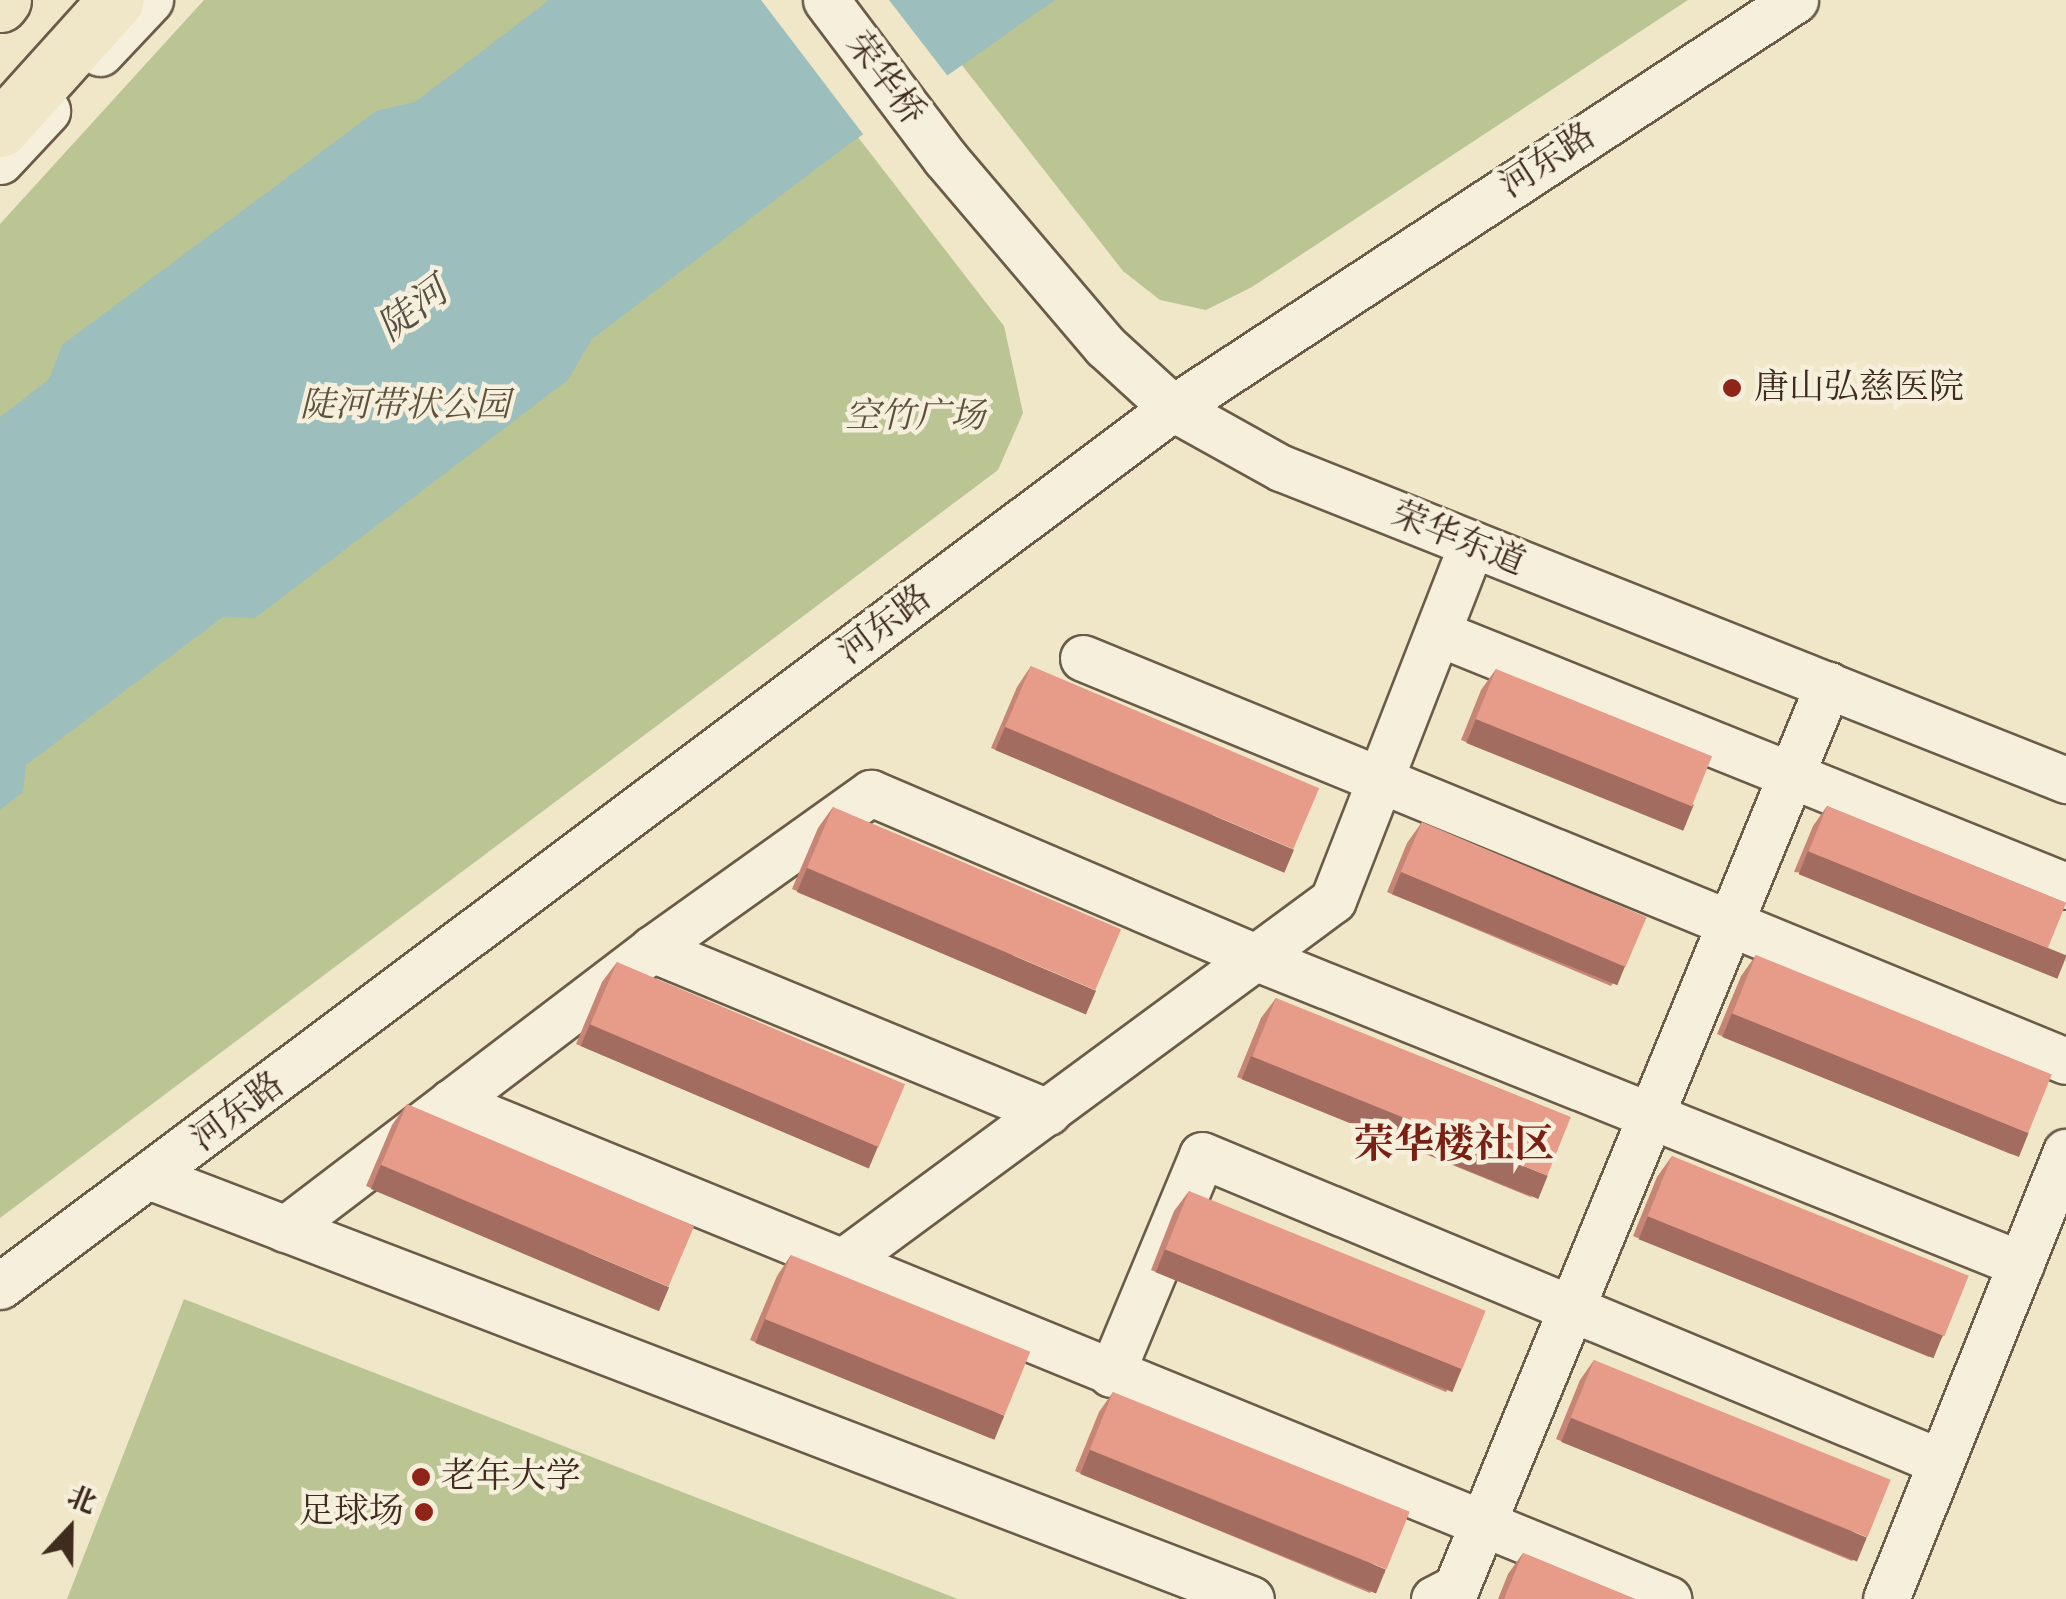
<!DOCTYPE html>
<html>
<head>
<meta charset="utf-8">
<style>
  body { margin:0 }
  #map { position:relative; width:2066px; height:1599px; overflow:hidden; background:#efe7c7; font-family:"IM FELL DW Pica","Noto Serif SC",serif }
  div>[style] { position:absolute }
  .green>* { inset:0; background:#bbc594 }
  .water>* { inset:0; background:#9cbebd }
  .pier>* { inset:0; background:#efe7c7 }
  .roads { filter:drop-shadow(2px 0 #6b5b49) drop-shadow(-2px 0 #6b5b49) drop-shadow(0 2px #6b5b49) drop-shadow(0 -2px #6b5b49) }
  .minor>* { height:45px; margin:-22.5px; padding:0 22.5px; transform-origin:22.5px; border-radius:22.5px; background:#f5efdb }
  .major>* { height:55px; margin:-27.5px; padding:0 27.5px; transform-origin:27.5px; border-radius:27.5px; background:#efe7c7 }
  .wall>* { inset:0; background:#c78576 }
  .shaded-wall>* { inset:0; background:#a26c60; transform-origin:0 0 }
  .building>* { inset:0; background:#e79b89; transform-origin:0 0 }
  .dots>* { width:28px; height:28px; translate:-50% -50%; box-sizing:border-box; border:5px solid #f5efdb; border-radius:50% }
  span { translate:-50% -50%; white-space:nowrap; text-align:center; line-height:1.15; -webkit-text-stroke:9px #f5efdb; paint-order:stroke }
  .street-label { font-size:35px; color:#3f2c1f }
  .poi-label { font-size:35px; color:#3f2c1f }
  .left { translate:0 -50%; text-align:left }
  .right { translate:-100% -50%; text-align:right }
  .park-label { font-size:35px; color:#5e523c; font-style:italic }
  .water-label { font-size:38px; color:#565046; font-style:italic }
  .quarter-label { font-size:40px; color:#7a1f14; font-weight:700 }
  .north { position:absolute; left:20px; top:1479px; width:100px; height:100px; -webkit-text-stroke:8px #f5efdb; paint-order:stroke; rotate:22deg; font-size:28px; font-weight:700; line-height:40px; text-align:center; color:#3f2c1f }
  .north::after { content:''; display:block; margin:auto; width:35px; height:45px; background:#3f2c1f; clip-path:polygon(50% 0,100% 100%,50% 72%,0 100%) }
</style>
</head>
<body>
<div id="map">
  <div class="green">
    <i style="clip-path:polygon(204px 0,752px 0,1004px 326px,1023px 413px,998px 470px,0 1218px,0 224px)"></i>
    <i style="clip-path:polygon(911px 0,1688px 0,1252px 287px,1206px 310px,1160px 300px,1123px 271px)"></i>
    <i style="clip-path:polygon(184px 1299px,958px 1599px,67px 1599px)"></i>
  </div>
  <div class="water">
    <i style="clip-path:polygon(549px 0,1055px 0,845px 147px,592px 339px,568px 380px,255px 618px,223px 617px,26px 765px,23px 792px,0 810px,0 417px,49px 379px,62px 345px,376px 111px,415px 102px)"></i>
  </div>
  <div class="pier">
    <i style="clip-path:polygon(761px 0,889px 0,950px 79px,866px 138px)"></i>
  </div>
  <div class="roads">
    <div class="minor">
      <i style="left:826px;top:0;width:198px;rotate:53deg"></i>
      <i style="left:945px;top:158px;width:247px;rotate:49.6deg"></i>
      <i style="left:1105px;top:346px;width:92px;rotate:42.4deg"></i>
      <i style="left:1173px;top:408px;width:124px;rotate:29.1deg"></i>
      <i style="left:1281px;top:468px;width:845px;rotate:21.68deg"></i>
      <i style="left:100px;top:53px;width:73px;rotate:-46.7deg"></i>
      <i style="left:0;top:161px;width:69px;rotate:-46.8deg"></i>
      <i style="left:1438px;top:633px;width:677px;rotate:21.94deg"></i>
      <i style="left:1083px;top:658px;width:1062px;rotate:22.29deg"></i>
      <i style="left:652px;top:949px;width:428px;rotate:22.4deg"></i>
      <i style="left:451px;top:1102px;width:1315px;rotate:22.21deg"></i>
      <i style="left:151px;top:1177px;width:1178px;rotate:20.99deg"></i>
      <i style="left:285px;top:1229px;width:462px;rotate:-37.3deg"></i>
      <i style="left:652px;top:949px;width:269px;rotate:-35.5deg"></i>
      <i style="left:871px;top:793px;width:420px;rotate:23.1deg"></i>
      <i style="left:1257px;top:958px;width:823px;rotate:21.83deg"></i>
      <i style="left:842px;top:1262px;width:610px;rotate:-36.4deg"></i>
      <i style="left:1333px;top:900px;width:382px;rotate:-68.7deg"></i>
      <i style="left:0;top:1286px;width:1465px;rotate:-36.82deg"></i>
      <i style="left:1173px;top:408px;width:744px;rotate:-33.26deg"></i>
      <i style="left:1111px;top:1374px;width:237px;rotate:-67.4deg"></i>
      <i style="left:1202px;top:1155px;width:800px;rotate:22.56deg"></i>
      <i style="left:1434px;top:1599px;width:25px;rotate:-27deg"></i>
      <i style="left:1456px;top:1588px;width:977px;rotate:-67.61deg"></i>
      <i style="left:1886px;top:1599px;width:482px;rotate:-68.1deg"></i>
    </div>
    <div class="major">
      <i style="left:0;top:4px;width:5px;rotate:-53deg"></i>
      <i style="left:0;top:129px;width:173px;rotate:-48deg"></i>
    </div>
  </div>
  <div class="wall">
    <i style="clip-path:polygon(1031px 666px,1280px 870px,991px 748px,1017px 687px)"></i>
    <i style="clip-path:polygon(1496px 669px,1694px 805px,1679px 826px,1461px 740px,1481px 690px)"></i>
    <i style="clip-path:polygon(1827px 806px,2066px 903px,1794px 872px,1813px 826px)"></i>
    <i style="clip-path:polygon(833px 807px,1081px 1011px,792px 889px,818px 828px)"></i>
    <i style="clip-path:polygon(1422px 822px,1626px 965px,1611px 986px,1387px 892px,1407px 843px)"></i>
    <i style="clip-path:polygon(1756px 955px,2013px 1155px,1717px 1034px,1741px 976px)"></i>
    <i style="clip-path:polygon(617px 962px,865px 1166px,576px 1044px,602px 982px)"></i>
    <i style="clip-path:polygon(1276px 998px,1533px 1198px,1237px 1077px,1261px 1018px)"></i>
    <i style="clip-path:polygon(407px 1104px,655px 1308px,366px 1186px,392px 1125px)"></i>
    <i style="clip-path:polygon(1672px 1156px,1943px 1336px,1929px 1357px,1633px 1236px,1657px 1177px)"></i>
    <i style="clip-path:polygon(1189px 1191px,1461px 1371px,1446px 1392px,1151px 1270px,1174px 1211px)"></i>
    <i style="clip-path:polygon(791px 1255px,1004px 1417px,990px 1438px,750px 1340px,777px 1276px)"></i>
    <i style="clip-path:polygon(1594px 1360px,1866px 1540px,1852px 1561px,1556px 1439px,1580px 1380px)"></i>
    <i style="clip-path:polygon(1113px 1392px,1385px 1572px,1370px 1593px,1075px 1471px,1099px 1412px)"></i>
    <i style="clip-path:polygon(1523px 1553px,1635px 1599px,1498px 1599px,1508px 1574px)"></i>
  </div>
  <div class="shaded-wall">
    <i style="left:1476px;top:719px;width:234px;height:26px;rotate:22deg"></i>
    <i style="left:1005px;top:727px;width:314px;height:25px;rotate:23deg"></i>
    <i style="left:1808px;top:851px;width:279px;height:25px;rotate:22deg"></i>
    <i style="left:807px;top:868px;width:314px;height:26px;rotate:23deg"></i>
    <i style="left:1401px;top:872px;width:243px;height:24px;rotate:22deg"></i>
    <i style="left:1732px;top:1013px;width:320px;height:26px;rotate:22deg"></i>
    <i style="left:590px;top:1024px;width:313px;height:24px;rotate:23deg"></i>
    <i style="left:1251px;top:1056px;width:320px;height:25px;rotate:22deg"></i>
    <i style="left:381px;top:1165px;width:313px;height:26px;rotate:23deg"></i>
    <i style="left:1648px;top:1216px;width:318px;height:25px;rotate:22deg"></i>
    <i style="left:1165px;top:1249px;width:320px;height:25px;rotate:22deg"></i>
    <i style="left:765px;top:1319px;width:258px;height:26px;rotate:22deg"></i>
    <i style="left:1571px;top:1418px;width:319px;height:26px;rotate:22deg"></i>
    <i style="left:1090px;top:1450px;width:319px;height:26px;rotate:22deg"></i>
  </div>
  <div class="building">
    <i style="left:1031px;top:666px;width:313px;height:66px;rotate:23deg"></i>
    <i style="left:1496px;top:669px;width:233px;height:54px;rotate:22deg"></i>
    <i style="left:1827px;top:806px;width:258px;height:49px;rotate:22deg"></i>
    <i style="left:833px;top:807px;width:313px;height:66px;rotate:23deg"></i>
    <i style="left:1422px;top:822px;width:244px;height:54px;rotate:23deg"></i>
    <i style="left:1756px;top:955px;width:319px;height:63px;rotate:22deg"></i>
    <i style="left:617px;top:962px;width:313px;height:68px;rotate:23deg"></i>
    <i style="left:1276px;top:998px;width:318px;height:63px;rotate:22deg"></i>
    <i style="left:407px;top:1104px;width:312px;height:66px;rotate:23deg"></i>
    <i style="left:1672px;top:1156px;width:320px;height:65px;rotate:22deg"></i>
    <i style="left:1189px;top:1191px;width:320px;height:63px;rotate:22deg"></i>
    <i style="left:791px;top:1255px;width:258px;height:69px;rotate:22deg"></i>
    <i style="left:1594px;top:1360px;width:320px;height:62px;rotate:22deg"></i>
    <i style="left:1113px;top:1392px;width:320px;height:62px;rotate:22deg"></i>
    <i style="clip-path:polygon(1523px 1553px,1635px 1599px,1504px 1599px)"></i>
  </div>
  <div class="dots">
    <i style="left:1732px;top:388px;background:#8f2418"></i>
    <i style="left:421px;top:1477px;background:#8f2418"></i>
    <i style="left:424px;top:1512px;background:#8f2418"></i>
  </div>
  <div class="street-label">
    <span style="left:885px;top:79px;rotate:53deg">荣华桥</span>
    <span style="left:1548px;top:161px;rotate:-33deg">河东路</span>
    <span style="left:1458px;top:539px;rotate:22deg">荣华东道</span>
    <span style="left:885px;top:625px;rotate:-37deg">河东路</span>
    <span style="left:238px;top:1112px;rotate:-37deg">河东路</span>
  </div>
  <div class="poi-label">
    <span class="left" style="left:1754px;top:388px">唐山弘慈医院</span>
    <span class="left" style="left:441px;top:1477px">老年大学</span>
    <span class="right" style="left:404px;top:1512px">足球场</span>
  </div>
  <div class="park-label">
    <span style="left:405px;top:406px">陡河带状公园</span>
    <span style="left:915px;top:417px">空竹广场</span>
  </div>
  <div class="water-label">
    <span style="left:414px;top:311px;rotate:-37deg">陡河</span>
  </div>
  <div class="quarter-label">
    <span style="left:1454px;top:1146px">荣华楼社区</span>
  </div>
  <div class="north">北</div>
</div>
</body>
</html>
